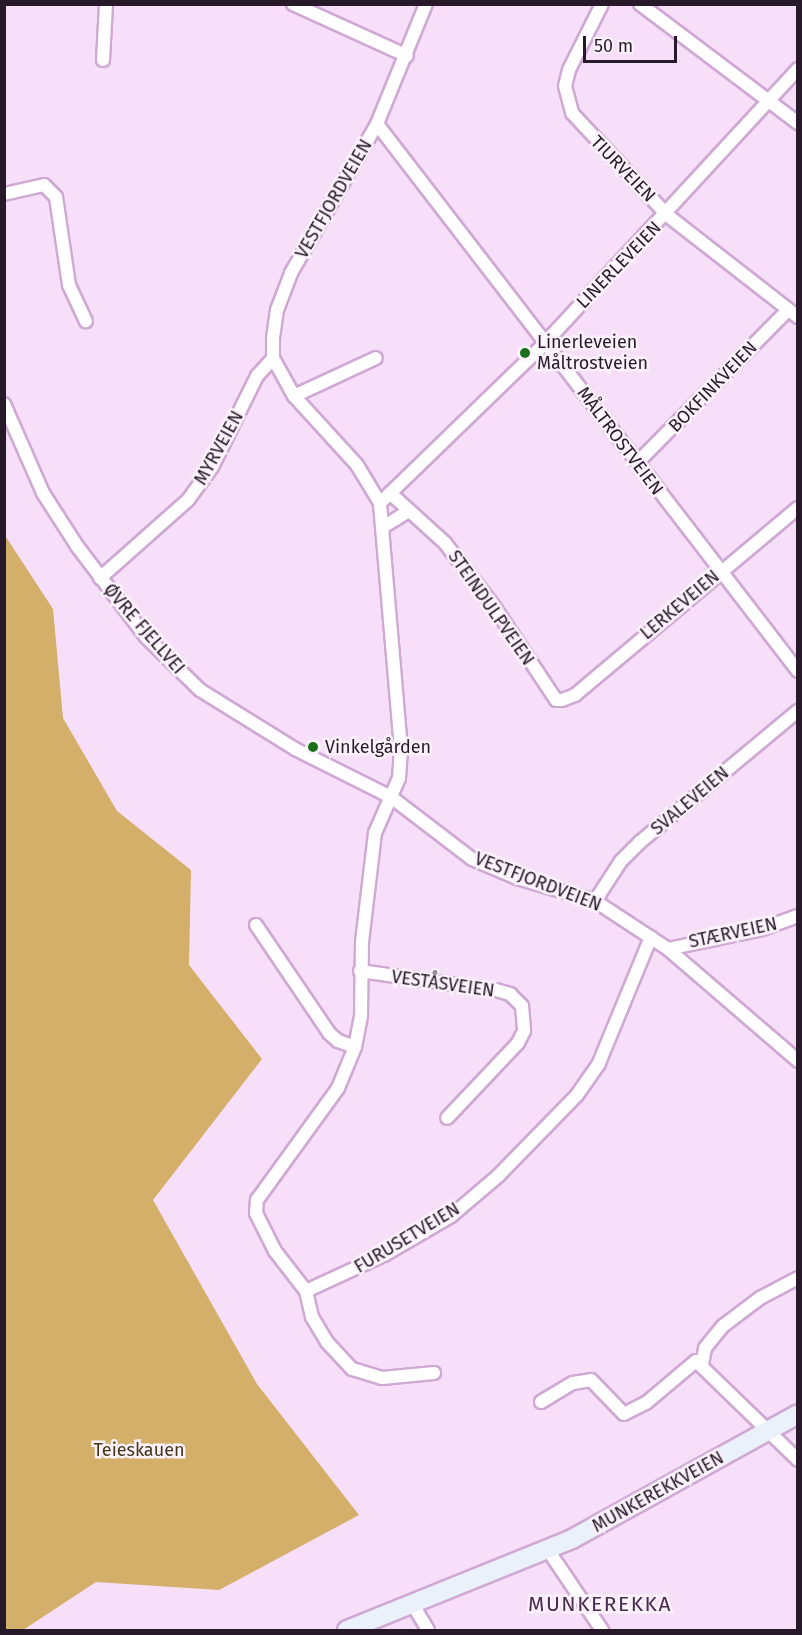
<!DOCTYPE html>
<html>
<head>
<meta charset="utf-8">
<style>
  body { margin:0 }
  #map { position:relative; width:802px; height:1635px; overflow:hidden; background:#f7dffa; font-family:"Fira Sans",sans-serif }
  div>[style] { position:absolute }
  .forest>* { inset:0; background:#d3af6a }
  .roads { filter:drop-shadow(2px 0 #cfa9d4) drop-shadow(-2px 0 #cfa9d4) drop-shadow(0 2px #cfa9d4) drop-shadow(0 -2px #cfa9d4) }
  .minor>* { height:12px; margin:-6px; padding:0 6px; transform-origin:6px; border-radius:6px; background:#fff }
  .secondary>* { height:18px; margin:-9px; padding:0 9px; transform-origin:9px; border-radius:9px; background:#ebf1fb }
  .dots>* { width:16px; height:16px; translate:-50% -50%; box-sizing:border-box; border:3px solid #fbf2fb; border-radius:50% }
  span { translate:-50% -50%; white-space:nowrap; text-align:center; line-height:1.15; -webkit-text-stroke:5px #fbf2fb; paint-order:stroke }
  .street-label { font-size:18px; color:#271929 }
  .poi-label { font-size:18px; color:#271929 }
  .left { translate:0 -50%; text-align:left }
  .park-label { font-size:18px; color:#453617 }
  .quarter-label { font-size:21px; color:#4b2b50; letter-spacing:1.5px }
  .frame { position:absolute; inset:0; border:6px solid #271929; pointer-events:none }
  .scale { position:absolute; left:583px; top:36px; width:94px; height:27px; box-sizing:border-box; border:3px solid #271929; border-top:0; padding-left:8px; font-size:18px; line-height:21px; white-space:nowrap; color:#271929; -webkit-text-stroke:4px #fbf2fb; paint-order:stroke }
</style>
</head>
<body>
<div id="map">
  <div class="forest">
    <i style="clip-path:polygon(4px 534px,53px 609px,63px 718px,117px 811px,191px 870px,189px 965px,262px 1059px,153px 1200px,257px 1384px,359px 1515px,219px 1590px,96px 1582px,23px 1630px,4px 1630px)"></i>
  </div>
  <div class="roads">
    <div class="minor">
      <i style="left:293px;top:4px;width:125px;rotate:24.5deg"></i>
      <i style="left:602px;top:4px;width:74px;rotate:116.6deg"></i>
      <i style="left:569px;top:70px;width:16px;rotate:104deg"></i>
      <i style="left:565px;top:86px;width:28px;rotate:75deg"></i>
      <i style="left:572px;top:113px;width:139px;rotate:47deg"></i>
      <i style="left:667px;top:215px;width:166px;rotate:37.9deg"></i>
      <i style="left:640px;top:4px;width:198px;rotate:37deg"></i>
      <i style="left:103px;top:60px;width:56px;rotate:-86.9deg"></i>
      <i style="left:377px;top:124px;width:690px;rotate:52.42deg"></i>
      <i style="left:4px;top:194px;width:41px;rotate:-12.7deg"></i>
      <i style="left:44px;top:185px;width:17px;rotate:45deg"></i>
      <i style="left:56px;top:197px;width:89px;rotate:81.6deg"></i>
      <i style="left:69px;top:285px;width:40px;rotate:65deg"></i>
      <i style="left:294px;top:396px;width:90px;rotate:-24.9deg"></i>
      <i style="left:4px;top:404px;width:97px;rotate:66.3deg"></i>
      <i style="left:43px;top:493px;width:63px;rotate:57.3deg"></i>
      <i style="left:77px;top:546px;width:114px;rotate:52.8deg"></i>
      <i style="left:146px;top:637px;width:76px;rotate:44.5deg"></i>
      <i style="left:200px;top:690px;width:112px;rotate:31.8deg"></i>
      <i style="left:295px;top:749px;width:107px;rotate:26.6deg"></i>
      <i style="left:391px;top:797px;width:102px;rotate:37.4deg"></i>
      <i style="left:472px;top:859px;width:49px;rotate:22.9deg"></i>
      <i style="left:517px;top:878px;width:81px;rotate:16.4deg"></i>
      <i style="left:595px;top:901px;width:87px;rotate:33.3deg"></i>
      <i style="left:668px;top:949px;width:172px;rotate:40.7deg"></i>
      <i style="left:637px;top:463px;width:215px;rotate:-45.4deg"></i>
      <i style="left:390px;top:493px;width:74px;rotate:42.3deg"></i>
      <i style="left:445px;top:543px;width:78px;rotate:52.3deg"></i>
      <i style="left:493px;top:605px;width:114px;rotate:56.4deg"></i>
      <i style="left:556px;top:700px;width:6px"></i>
      <i style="left:562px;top:700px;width:14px;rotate:-21deg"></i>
      <i style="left:575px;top:695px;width:291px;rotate:-40deg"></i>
      <i style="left:380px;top:503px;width:230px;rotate:-44.1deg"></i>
      <i style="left:545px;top:343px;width:373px;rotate:-47.3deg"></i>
      <i style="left:383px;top:527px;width:31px;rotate:-32deg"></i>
      <i style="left:100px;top:578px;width:118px;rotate:-41.6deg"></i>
      <i style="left:188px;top:500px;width:41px;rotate:-54deg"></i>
      <i style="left:212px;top:467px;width:102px;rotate:-63.7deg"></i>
      <i style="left:257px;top:376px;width:24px;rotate:-48deg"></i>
      <i style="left:595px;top:901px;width:48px;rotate:-57deg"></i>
      <i style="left:621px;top:861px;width:27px;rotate:-45deg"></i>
      <i style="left:640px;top:842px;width:205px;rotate:-39.7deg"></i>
      <i style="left:256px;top:925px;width:130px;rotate:55.9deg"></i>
      <i style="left:329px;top:1033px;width:12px;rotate:42deg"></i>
      <i style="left:338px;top:1041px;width:18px;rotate:19deg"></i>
      <i style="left:668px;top:949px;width:96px;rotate:-12deg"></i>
      <i style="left:762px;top:929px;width:38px;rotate:-20deg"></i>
      <i style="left:360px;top:971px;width:137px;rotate:8deg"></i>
      <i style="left:496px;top:990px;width:15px;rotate:16deg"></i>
      <i style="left:510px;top:994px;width:17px;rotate:45deg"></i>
      <i style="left:522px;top:1006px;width:25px;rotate:85deg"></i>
      <i style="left:524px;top:1031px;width:13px;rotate:117deg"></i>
      <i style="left:518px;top:1043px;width:103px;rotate:133.4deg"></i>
      <i style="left:306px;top:1291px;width:51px;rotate:-127.8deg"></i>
      <i style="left:275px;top:1251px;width:42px;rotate:-116.6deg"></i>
      <i style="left:256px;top:1213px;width:13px;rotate:-86deg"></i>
      <i style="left:257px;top:1200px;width:138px;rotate:-54.1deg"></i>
      <i style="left:338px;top:1088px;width:44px;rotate:-67.5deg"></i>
      <i style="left:355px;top:1047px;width:33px;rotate:-79deg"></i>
      <i style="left:361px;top:1015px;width:73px;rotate:-89.2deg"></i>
      <i style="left:362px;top:942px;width:110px;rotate:-83.2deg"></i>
      <i style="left:375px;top:833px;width:60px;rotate:-66.4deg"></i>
      <i style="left:399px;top:778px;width:29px;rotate:-86deg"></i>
      <i style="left:401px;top:749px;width:247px;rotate:-94.9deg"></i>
      <i style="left:380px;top:503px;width:44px;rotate:-121.2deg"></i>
      <i style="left:357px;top:465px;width:93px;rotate:-132.4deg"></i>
      <i style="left:294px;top:396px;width:43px;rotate:-118.9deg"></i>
      <i style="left:273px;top:358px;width:20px;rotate:-90deg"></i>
      <i style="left:273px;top:338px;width:28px;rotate:-82deg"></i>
      <i style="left:277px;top:310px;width:40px;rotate:-69deg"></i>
      <i style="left:291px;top:273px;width:172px;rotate:-60deg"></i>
      <i style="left:377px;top:124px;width:130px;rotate:-67.8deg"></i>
      <i style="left:702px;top:1364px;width:16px;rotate:-79deg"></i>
      <i style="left:705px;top:1348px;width:28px;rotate:-51deg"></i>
      <i style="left:723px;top:1326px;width:46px;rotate:-37.1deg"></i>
      <i style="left:760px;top:1298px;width:43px;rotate:-27.8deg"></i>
      <i style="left:434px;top:1373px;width:52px;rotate:174.5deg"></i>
      <i style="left:382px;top:1378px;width:31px;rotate:-163deg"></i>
      <i style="left:352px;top:1369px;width:37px;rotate:-133deg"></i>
      <i style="left:327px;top:1342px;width:29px;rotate:-121deg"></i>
      <i style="left:312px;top:1317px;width:27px;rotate:-103deg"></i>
      <i style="left:306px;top:1291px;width:86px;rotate:-24.8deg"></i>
      <i style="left:384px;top:1255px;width:78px;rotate:-30.2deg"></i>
      <i style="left:451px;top:1216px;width:62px;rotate:-40.4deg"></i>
      <i style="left:498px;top:1176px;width:113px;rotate:-45.7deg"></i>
      <i style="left:577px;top:1095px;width:39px;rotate:-55deg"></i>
      <i style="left:599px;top:1063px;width:136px;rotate:-67.6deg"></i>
      <i style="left:541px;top:1402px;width:37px;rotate:-31deg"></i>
      <i style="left:573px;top:1383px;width:18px;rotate:-9deg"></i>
      <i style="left:591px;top:1380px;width:47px;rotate:45.9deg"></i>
      <i style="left:624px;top:1414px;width:25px;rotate:-27deg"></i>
      <i style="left:646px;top:1403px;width:65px;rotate:-40deg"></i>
      <i style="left:696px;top:1361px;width:142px;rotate:44.1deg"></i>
      <i style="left:548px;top:1550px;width:97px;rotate:56deg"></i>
      <i style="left:413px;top:1605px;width:29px;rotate:59deg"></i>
    </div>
    <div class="secondary">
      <i style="left:347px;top:1630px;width:243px;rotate:-22deg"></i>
      <i style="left:572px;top:1539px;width:258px;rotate:-28.9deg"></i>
    </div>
  </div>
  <div class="dots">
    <i style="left:525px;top:353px;background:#1a701a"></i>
    <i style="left:313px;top:747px;background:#1a701a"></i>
  </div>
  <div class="street-label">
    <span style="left:623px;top:169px;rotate:46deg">TIURVEIEN</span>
    <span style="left:334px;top:199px;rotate:-60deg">VESTFJORDVEIEN</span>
    <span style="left:619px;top:265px;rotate:-46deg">LINERLEVEIEN</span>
    <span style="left:713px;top:387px;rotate:-46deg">BOKFINKVEIEN</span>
    <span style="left:620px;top:441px;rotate:53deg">MÅLTROSTVEIEN</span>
    <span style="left:219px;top:448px;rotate:-61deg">MYRVEIEN</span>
    <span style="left:680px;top:605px;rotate:-40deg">LERKEVEIEN</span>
    <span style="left:491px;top:608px;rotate:55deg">STEINDULPVEIEN</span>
    <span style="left:144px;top:629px;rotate:49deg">ØVRE FJELLVEI</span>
    <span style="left:690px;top:801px;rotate:-40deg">SVALEVEIEN</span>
    <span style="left:538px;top:882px;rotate:21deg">VESTFJORDVEIEN</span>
    <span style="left:733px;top:933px;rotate:-12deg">STÆRVEIEN</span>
    <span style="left:443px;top:984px;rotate:8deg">VESTÅSVEIEN</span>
    <span style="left:407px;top:1238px;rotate:-31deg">FURUSETVEIEN</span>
    <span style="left:658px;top:1492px;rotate:-29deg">MUNKEREKKVEIEN</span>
  </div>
  <div class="poi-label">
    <span class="left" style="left:537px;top:353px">Linerleveien<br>Måltrostveien</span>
    <span class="left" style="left:325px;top:747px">Vinkelgården</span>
  </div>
  <div class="park-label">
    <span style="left:139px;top:1450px">Teieskauen</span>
  </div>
  <div class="quarter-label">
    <span style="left:600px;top:1604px">MUNKEREKKA</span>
  </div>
  <div class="frame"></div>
  <div class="scale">50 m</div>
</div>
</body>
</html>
